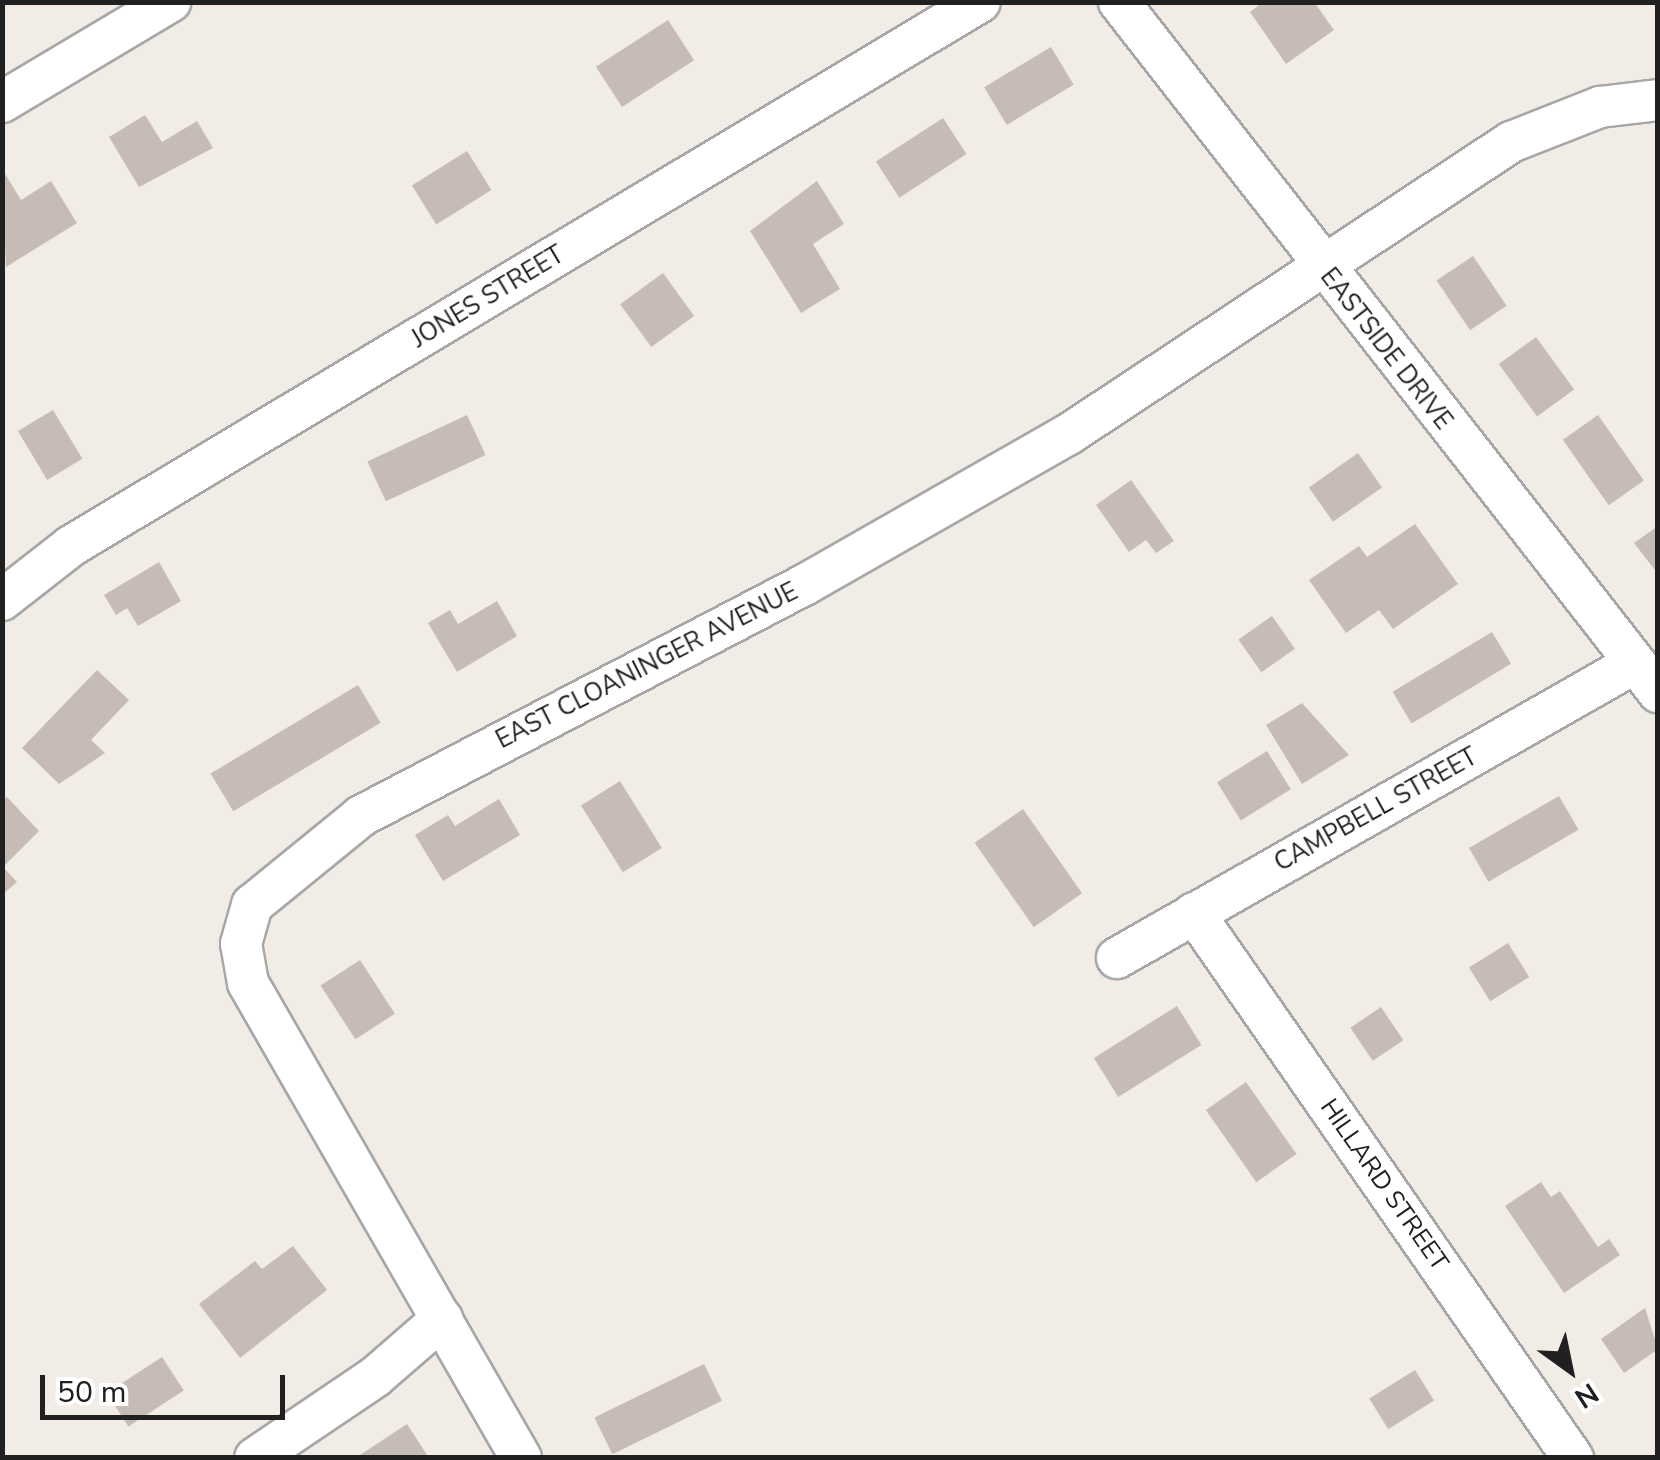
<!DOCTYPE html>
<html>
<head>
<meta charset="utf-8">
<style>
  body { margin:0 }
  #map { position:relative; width:1660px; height:1460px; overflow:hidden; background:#f1ede6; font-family:"Nunito Sans",sans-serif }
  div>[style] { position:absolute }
  .building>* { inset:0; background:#c6bcb5; transform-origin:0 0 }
  .roads { filter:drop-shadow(2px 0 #a7a7a7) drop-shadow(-2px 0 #a7a7a7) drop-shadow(0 2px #a7a7a7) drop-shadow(0 -2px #a7a7a7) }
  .minor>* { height:40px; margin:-20px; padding:0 20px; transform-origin:20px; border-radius:20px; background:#fff }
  span { translate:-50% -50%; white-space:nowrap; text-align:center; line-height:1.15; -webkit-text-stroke:8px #fff; paint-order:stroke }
  .street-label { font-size:25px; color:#202020 }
  .frame { position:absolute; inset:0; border:5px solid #202020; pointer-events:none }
  .north { position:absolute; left:1520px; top:1320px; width:100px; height:100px; -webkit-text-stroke:8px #fff; paint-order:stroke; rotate:147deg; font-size:28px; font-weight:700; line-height:40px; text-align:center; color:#202020 }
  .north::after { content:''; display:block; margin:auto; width:35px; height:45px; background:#202020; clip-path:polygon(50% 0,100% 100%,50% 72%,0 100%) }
  .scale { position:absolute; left:40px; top:1375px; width:245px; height:45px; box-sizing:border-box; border:5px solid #202020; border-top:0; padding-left:12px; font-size:30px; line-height:35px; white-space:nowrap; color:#202020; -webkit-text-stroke:8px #fff; paint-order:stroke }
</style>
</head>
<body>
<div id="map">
  <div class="building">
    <i style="clip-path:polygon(1263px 2px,1314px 2px,1334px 30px,1286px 64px,1250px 12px)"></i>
    <i style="left:668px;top:20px;width:48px;height:86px;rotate:57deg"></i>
    <i style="left:1051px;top:47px;width:44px;height:78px;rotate:59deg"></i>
    <i style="clip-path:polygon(145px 115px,162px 142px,197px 121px,213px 148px,139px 187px,109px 137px)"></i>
    <i style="left:943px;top:118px;width:43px;height:80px;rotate:57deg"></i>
    <i style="left:467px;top:151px;width:46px;height:65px;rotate:58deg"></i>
    <i style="clip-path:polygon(2px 169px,21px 200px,51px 181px,77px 223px,6px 267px)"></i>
    <i style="clip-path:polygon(817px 181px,844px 224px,813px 244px,840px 289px,801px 313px,750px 231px)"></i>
    <i style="left:1473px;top:256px;width:60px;height:44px;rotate:56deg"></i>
    <i style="left:663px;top:273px;width:53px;height:53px;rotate:54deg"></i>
    <i style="left:1536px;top:337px;width:65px;height:46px;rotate:54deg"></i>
    <i style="left:53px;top:410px;width:57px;height:41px;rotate:59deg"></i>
    <i style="left:467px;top:415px;width:44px;height:110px;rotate:65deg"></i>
    <i style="left:1598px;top:415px;width:80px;height:43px;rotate:55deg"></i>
    <i style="left:1358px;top:453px;width:42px;height:60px;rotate:55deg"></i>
    <i style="clip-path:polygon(1131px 480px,1174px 541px,1156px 553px,1146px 540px,1129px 552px,1096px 505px)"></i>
    <i style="clip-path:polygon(1415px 524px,1458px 584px,1393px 629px,1379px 610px,1346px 633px,1309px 580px,1359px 546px,1367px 557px)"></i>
    <i style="clip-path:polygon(1658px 526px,1658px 574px,1634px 543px)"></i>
    <i style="clip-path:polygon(159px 562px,181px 601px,138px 626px,127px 608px,116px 615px,104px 595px)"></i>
    <i style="clip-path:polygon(497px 601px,517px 636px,457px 672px,428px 623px,450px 610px,458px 624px)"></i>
    <i style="left:1272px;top:616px;width:40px;height:41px;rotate:55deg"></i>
    <i style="left:1492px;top:632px;width:37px;height:116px;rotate:59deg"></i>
    <i style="clip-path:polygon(97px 670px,129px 700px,91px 740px,105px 753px,59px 784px,22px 748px)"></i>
    <i style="left:358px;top:685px;width:44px;height:172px;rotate:59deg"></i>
    <i style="clip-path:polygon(1302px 703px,1349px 755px,1302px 784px,1266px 725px)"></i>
    <i style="left:1267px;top:751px;width:45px;height:59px;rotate:58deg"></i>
    <i style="left:620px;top:781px;width:79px;height:46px;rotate:58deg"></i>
    <i style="left:1559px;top:796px;width:39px;height:104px;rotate:60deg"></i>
    <i style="clip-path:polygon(7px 797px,39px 831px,3px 867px,17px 882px,2px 895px,2px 801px)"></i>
    <i style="clip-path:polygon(499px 799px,520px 835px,443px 881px,415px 835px,448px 815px,455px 826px)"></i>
    <i style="left:1023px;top:809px;width:103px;height:59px;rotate:55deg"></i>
    <i style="left:1508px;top:943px;width:40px;height:46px;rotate:58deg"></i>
    <i style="left:360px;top:960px;width:64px;height:47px;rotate:57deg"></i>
    <i style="left:1177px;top:1006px;width:46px;height:98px;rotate:58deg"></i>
    <i style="left:1381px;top:1007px;width:40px;height:37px;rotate:56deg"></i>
    <i style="left:1246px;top:1082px;width:88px;height:49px;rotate:55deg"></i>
    <i style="clip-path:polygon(1541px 1182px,1551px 1197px,1560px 1191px,1598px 1247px,1609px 1239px,1620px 1255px,1564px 1293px,1505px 1206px)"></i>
    <i style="clip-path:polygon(293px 1246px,327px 1290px,240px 1358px,199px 1304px,255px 1261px,262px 1269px)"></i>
    <i style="clip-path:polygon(1645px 1308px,1658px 1349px,1624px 1373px,1601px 1339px)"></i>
    <i style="left:162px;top:1357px;width:40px;height:66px;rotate:57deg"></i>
    <i style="left:704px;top:1364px;width:41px;height:122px;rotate:64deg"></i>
    <i style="left:1415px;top:1370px;width:36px;height:54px;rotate:58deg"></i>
    <i style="clip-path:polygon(407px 1424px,429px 1458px,362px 1458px,360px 1455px)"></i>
  </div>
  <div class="roads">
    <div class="minor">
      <i style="left:1119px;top:2px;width:876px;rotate:52deg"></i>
      <i style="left:2px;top:102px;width:196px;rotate:-30.8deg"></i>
      <i style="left:2px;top:600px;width:88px;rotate:-38deg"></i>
      <i style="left:71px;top:546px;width:1059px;rotate:-30.9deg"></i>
      <i style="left:1194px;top:913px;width:664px;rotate:55.18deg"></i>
      <i style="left:1117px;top:958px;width:596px;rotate:-29.66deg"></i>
      <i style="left:255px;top:1458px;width:145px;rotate:-34deg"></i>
      <i style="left:375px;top:1377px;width:89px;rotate:-40.9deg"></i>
      <i style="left:521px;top:1458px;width:548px;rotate:-119.89deg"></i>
      <i style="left:248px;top:983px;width:40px;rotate:-100deg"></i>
      <i style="left:241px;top:944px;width:41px;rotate:-74.2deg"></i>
      <i style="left:252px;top:905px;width:141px;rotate:-39.2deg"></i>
      <i style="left:361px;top:816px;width:502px;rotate:-27.54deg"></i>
      <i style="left:806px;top:584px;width:303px;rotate:-29.7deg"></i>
      <i style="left:1069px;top:434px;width:530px;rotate:-33.45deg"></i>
      <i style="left:1511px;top:142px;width:96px;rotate:-21.5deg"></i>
      <i style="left:1600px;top:107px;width:58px;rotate:-6.9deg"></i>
    </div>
  </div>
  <div class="street-label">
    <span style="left:488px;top:297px;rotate:-31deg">JONES STREET</span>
    <span style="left:1386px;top:349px;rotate:52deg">EASTSIDE DRIVE</span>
    <span style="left:647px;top:666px;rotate:-27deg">EAST CLOANINGER AVENUE</span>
    <span style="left:1376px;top:810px;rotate:-29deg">CAMPBELL STREET</span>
    <span style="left:1384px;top:1185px;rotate:55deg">HILLARD STREET</span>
  </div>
  <div class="frame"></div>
  <div class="north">N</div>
  <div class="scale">50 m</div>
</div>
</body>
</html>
